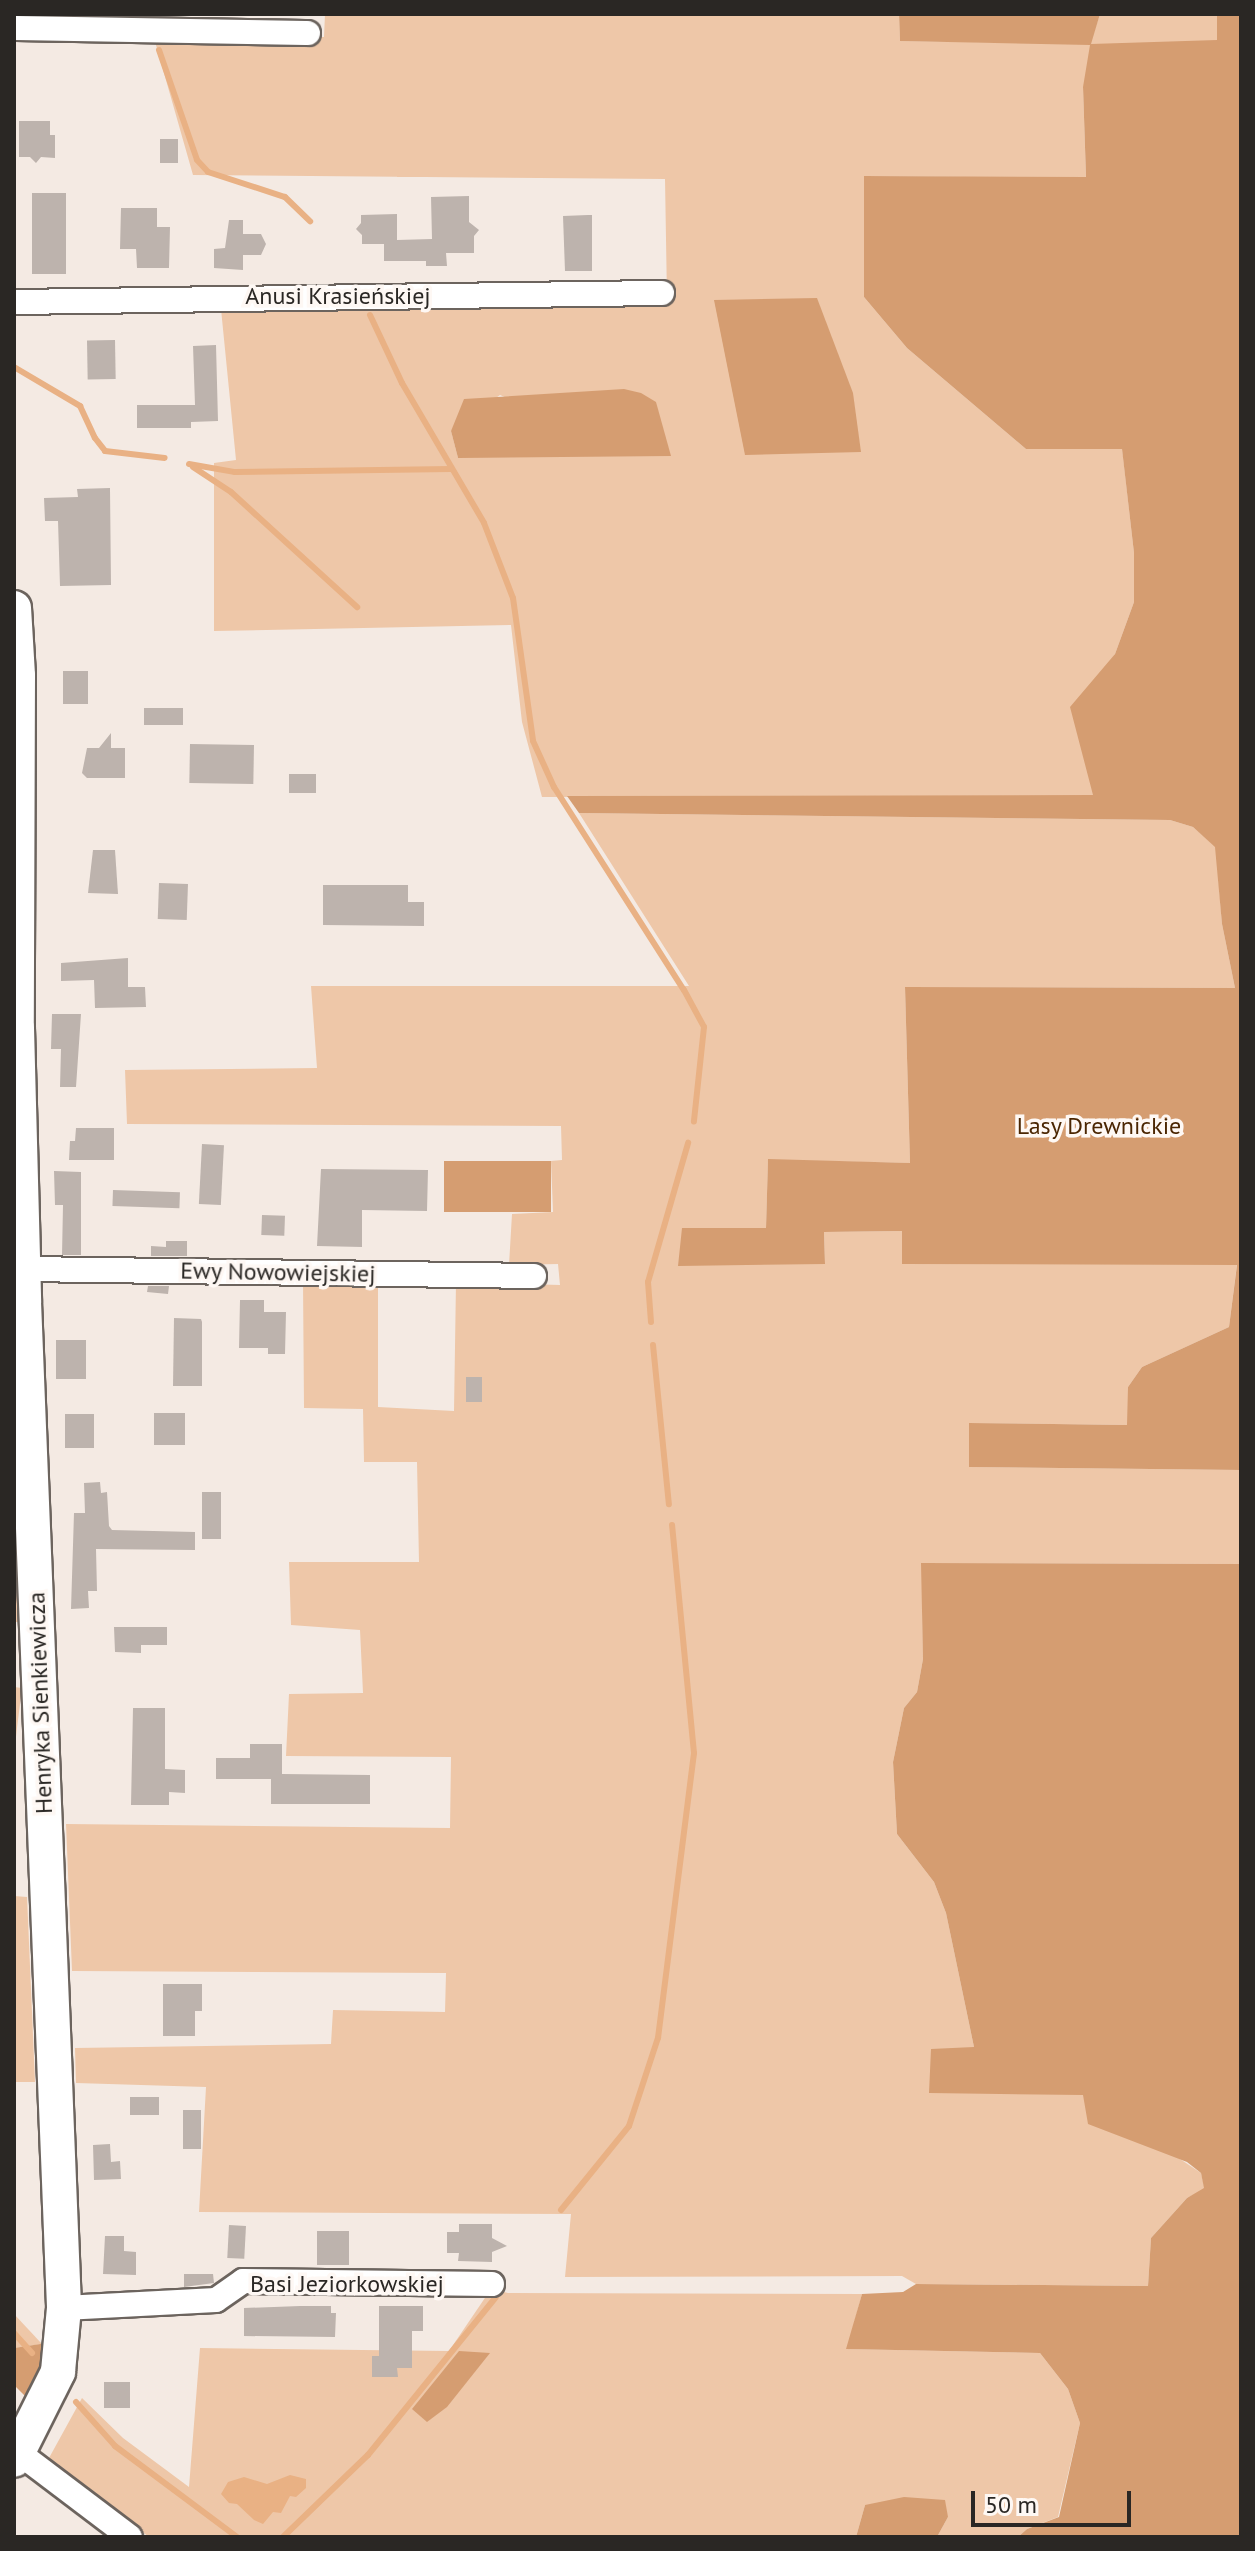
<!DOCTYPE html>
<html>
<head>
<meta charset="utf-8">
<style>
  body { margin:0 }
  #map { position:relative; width:1255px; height:2551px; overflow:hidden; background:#f4eae3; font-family:"PT Sans",sans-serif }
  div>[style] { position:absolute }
  .green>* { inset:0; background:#eec7a8; transform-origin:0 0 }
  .forest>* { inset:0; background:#d59d71; transform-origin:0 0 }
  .water>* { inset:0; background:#e9b184 }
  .stream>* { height:6px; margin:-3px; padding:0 3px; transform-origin:3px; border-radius:3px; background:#e9b184 }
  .building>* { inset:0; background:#bdb3ad; transform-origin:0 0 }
  .roads { filter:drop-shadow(2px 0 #6c645e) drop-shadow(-2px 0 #6c645e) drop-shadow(0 2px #6c645e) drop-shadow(0 -2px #6c645e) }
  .street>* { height:24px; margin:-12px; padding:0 12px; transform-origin:12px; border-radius:12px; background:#fff }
  .secondary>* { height:34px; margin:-17px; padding:0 17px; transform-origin:17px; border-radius:17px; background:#fff }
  span { translate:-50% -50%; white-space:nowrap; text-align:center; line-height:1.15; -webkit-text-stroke:7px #fef8f4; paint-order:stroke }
  .street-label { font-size:24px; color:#2a2724 }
  .park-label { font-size:24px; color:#4b2602 }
  .frame { position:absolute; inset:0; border:16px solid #2a2724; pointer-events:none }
  .scale { position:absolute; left:971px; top:2491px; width:160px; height:36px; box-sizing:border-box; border:4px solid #2a2724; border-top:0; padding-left:10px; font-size:24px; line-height:28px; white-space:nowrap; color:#2a2724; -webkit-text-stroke:6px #fef8f4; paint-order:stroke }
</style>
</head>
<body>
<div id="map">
  <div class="green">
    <i style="clip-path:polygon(evenodd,325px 14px,899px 14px,900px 41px,1090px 44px,1100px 14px,1217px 14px,1217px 40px,1083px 87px,1086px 178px,864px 176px,864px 297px,907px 348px,1026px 449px,1122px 448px,1134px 553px,1134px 602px,1115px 654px,1101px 675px,1093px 796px,542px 797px,522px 722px,511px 625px,214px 631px,214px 463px,236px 460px,221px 309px,667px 299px,665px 179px,193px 175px,154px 38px,324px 37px,325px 14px,500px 395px,507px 398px,458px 458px,451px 431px,500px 395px)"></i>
    <i style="clip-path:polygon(579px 813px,1170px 820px,1193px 827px,1216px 847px,1222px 924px,1235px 988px,905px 987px,910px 1163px,768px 1160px,766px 1228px,682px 1228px,825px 1264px,824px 1232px,903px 1231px,902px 1264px,1237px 1264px,1229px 1327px,1142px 1367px,1128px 1387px,1128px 1425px,970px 1423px,969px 1467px,1241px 1470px,1241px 1564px,922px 1563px,923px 1659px,917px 1692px,904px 1708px,893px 1762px,897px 1834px,934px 1882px,946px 1913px,974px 2047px,1084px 2095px,1201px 2173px,1205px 2189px,1187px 2198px,1151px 2238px,1148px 2286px,916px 2284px,902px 2276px,565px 2277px,571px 2214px,199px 2212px,206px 2087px,76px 2083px,75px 2048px,331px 2044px,333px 2010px,445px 2012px,446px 1973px,72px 1971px,66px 1824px,450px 1828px,451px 1757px,286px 1756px,289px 1694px,363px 1693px,360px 1630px,291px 1625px,289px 1562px,419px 1562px,417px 1462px,364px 1462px,363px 1409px,304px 1408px,303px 1282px,378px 1281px,378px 1407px,454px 1411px,456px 1282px,560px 1285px,558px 1264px,509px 1265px,512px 1214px,553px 1212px,551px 1161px,562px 1160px,561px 1126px,127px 1124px,125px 1070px,317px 1068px,311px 986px,689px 986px)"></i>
    <i style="clip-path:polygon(14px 1561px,20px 1561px,19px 1622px,14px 1622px)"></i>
    <i style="left:14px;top:1687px;width:8px;height:67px;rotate:7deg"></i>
    <i style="clip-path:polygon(14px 1896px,27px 1897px,35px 2082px,14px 2082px)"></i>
    <i style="clip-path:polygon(491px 2289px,508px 2293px,862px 2294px,847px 2349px,1040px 2353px,1068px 2389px,1080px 2423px,1058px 2517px,1027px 2529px,1018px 2537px,937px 2537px,948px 2517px,865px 2505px,856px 2537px,149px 2537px,49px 2458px,82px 2398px,123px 2438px,189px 2487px,200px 2348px,449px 2351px)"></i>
    <i style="clip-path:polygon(14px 2314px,42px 2344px,14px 2348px)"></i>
  </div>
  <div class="forest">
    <i style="clip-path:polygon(899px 14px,1100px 14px,1091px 44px,1217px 40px,1217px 14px,1241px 14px,1241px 1470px,969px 1467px,969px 1423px,1127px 1425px,1128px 1387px,1142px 1367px,1229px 1327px,1237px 1265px,902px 1264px,902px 1231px,824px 1232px,825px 1264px,678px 1266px,682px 1228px,766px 1228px,768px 1159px,910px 1163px,905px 987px,1235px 988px,1222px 924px,1215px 847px,1193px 827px,1170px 820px,579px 813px,567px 796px,1093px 795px,1070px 707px,1115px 654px,1134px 602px,1134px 553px,1122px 449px,1026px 449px,907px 348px,864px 297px,864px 176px,1086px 177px,1083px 87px,1090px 45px,900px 41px)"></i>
    <i style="clip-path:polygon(817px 298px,853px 393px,861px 452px,745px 455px,714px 300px)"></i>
    <i style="clip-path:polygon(624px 389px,641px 393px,656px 402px,671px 456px,458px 458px,451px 431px,464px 399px)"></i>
    <i style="left:444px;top:1161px;width:107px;height:51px"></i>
    <i style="clip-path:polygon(921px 1563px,1241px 1564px,1241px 2537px,1018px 2537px,1027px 2529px,1059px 2517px,1080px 2423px,1068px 2389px,1040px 2353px,846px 2349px,862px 2294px,903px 2292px,916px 2284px,1148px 2286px,1151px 2238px,1187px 2198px,1204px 2188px,1201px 2173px,1187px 2162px,1088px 2124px,1083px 2095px,929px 2093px,931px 2049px,974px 2047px,946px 1913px,934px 1882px,897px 1834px,893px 1762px,904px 1708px,917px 1692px,923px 1659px)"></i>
    <i style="clip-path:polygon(47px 2343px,44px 2386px,28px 2399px,14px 2385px,14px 2348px)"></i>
    <i style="clip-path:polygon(459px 2351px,490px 2353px,447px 2407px,427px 2422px,412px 2409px)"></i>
    <i style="clip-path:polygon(904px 2497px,945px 2500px,948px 2517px,937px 2537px,856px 2537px,865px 2505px)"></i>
  </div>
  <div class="water">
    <i style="clip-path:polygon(290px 2475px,306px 2479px,306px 2488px,296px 2497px,290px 2496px,281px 2513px,273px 2512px,263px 2524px,254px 2520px,237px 2504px,229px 2503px,221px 2494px,228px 2482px,244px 2477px,267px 2484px)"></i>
  </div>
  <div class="stream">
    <i style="left:159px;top:50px;width:116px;rotate:70.9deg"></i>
    <i style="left:197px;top:160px;width:16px;rotate:47deg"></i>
    <i style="left:208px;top:172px;width:81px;rotate:18deg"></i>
    <i style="left:285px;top:197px;width:35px;rotate:44deg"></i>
    <i style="left:370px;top:315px;width:75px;rotate:64.8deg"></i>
    <i style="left:402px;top:383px;width:162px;rotate:59.6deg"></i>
    <i style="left:484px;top:523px;width:80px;rotate:68.9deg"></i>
    <i style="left:513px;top:598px;width:144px;rotate:82deg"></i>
    <i style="left:533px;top:741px;width:51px;rotate:65.5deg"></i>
    <i style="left:554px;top:787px;width:241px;rotate:57.4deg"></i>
    <i style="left:684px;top:990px;width:42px;rotate:61.6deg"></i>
    <i style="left:704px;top:1027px;width:95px;rotate:96.1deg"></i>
    <i style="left:14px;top:367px;width:77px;rotate:30.6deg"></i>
    <i style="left:80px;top:406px;width:35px;rotate:65deg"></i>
    <i style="left:95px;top:438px;width:16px;rotate:52deg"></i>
    <i style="left:105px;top:451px;width:60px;rotate:6.7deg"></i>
    <i style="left:189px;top:464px;width:47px;rotate:9.9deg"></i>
    <i style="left:235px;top:472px;width:216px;rotate:-0.8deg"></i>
    <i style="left:193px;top:467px;width:45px;rotate:33.3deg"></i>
    <i style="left:231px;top:492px;width:171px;rotate:42.4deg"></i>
    <i style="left:651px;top:1322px;width:40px;rotate:-94.3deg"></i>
    <i style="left:648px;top:1282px;width:145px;rotate:-73.9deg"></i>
    <i style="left:653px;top:1345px;width:160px;rotate:84.3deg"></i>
    <i style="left:561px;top:2210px;width:108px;rotate:-51deg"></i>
    <i style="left:629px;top:2126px;width:93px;rotate:-71.8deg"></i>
    <i style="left:658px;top:2038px;width:287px;rotate:-82.8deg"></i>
    <i style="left:694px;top:1753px;width:229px;rotate:-95.5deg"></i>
    <i style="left:14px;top:2333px;width:27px;rotate:48deg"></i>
    <i style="left:76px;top:2402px;width:59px;rotate:48.4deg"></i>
    <i style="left:115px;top:2446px;width:152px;rotate:36.7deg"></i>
    <i style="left:283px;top:2537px;width:118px;rotate:-44deg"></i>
    <i style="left:368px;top:2455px;width:203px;rotate:-51deg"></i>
  </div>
  <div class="building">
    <i style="clip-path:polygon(19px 121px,50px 121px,50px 135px,55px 135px,55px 158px,41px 157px,36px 163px,30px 157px,19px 157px)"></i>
    <i style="left:160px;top:139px;width:18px;height:24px"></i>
    <i style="left:32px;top:193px;width:34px;height:81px"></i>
    <i style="clip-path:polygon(469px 196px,469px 222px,479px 230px,474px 236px,474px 253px,446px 253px,447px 266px,426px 266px,426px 261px,384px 261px,384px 244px,362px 244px,362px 235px,356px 229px,361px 223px,361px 215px,397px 214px,397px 240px,432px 239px,431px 197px)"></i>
    <i style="clip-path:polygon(121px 208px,157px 208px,157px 227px,170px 227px,169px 268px,137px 268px,136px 249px,120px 249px)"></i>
    <i style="clip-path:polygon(588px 215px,592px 215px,592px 271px,565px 271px,563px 216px)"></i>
    <i style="clip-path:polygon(229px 220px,243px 220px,243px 234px,261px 234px,266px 244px,261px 255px,243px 255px,243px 270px,214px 268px,214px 249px,225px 248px)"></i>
    <i style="left:115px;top:340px;width:39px;height:28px;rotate:89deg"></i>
    <i style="clip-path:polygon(216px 345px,218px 421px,191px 422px,191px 428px,137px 428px,137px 405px,195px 405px,193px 346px)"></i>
    <i style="clip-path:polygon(110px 488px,111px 585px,60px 586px,58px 521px,45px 521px,44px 498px,78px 497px,77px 489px)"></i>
    <i style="left:63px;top:671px;width:25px;height:33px"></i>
    <i style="left:144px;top:708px;width:39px;height:17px"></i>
    <i style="clip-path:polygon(111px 733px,111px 748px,125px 748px,125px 778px,87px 778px,82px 773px,87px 748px,99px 748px)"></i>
    <i style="left:190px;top:744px;width:64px;height:39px;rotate:1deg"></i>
    <i style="left:289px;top:774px;width:27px;height:19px"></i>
    <i style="clip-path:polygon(93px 850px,115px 850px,118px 894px,88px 893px)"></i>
    <i style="left:159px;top:883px;width:29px;height:36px;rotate:2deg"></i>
    <i style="clip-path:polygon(323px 885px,408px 885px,408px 902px,424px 902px,424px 926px,323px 925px)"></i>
    <i style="clip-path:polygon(128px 958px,128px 987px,145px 987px,146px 1007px,95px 1008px,94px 980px,61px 981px,61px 963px)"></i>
    <i style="clip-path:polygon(52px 1014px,81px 1014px,76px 1087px,60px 1087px,61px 1049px,51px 1049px)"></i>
    <i style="clip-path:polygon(76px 1128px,114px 1128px,114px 1160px,69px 1160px,70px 1141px,75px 1141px)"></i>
    <i style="left:202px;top:1144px;width:22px;height:60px;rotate:3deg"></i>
    <i style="clip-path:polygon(321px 1169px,428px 1170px,427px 1211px,362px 1210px,362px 1247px,317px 1246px)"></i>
    <i style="clip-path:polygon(54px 1171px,81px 1172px,81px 1255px,62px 1255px,63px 1205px,55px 1205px)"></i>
    <i style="left:113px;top:1190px;width:67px;height:16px;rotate:2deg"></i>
    <i style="left:262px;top:1215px;width:23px;height:20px;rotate:2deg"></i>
    <i style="clip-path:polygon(166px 1241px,187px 1241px,187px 1256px,151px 1256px,151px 1246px,166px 1247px)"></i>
    <i style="clip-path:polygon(148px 1286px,169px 1286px,168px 1294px,147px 1292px)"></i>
    <i style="clip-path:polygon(240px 1300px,264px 1300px,264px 1312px,286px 1312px,285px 1354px,268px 1354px,268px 1348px,239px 1348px)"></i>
    <i style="clip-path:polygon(174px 1318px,201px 1319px,202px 1322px,202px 1386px,173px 1386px)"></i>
    <i style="left:56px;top:1340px;width:30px;height:39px"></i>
    <i style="left:466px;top:1377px;width:16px;height:25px"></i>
    <i style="left:185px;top:1413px;width:32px;height:31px;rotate:90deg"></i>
    <i style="left:65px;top:1414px;width:29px;height:34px"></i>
    <i style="clip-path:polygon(100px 1482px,101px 1493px,107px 1492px,109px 1526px,112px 1530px,195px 1532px,195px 1550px,96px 1549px,97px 1591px,88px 1591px,89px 1608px,71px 1609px,74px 1513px,85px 1513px,84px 1483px)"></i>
    <i style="left:202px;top:1492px;width:19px;height:47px"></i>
    <i style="clip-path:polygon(114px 1627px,167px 1627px,167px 1645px,141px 1645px,141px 1653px,115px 1652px)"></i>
    <i style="clip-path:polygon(133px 1708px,165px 1708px,165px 1769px,185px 1770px,185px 1793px,169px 1792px,169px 1805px,131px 1805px)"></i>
    <i style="clip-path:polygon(250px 1744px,282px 1744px,282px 1774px,370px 1775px,370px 1804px,271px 1804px,271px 1779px,216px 1779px,216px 1758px,250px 1758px)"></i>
    <i style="clip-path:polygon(163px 1984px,202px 1984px,202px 2011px,195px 2011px,195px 2036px,163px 2036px)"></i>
    <i style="left:159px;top:2097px;width:18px;height:29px;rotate:90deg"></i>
    <i style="left:183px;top:2110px;width:18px;height:39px"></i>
    <i style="clip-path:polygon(110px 2144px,111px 2162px,120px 2161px,121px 2179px,94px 2180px,93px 2145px)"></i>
    <i style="clip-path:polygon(459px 2224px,492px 2224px,492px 2238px,507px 2246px,492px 2252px,492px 2262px,458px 2261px,459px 2253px,447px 2253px,447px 2232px,459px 2232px)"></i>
    <i style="left:229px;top:2225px;width:17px;height:33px;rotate:3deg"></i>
    <i style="left:317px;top:2231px;width:32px;height:34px"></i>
    <i style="clip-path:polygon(105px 2236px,124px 2236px,124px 2251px,136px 2252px,136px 2275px,103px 2274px)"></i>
    <i style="clip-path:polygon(184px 2274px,213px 2274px,214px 2283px,184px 2287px)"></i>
    <i style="clip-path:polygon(300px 2306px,331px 2306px,331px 2313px,336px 2313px,335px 2337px,244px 2336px,244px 2308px)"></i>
    <i style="clip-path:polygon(379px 2306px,423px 2306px,423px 2331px,412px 2331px,412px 2368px,397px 2368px,398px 2377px,372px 2377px,372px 2356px,379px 2356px)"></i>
    <i style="left:104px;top:2382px;width:26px;height:26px"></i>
  </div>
  <div class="roads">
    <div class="street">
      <i style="left:14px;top:28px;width:294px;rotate:1deg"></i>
      <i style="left:14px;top:302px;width:648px;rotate:-0.8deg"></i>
      <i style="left:23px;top:1269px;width:511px;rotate:0.78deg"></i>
      <i style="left:64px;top:2308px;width:152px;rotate:-3deg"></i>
      <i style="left:216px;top:2300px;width:33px;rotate:-35deg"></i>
      <i style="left:243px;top:2281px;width:249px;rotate:0.7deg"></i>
      <i style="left:19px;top:2453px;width:139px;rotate:37.1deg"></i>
    </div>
    <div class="secondary">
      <i style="left:14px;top:608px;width:68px;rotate:86.6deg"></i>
      <i style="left:18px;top:676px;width:352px;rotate:90.2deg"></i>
      <i style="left:17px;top:1028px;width:274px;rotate:88.5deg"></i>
      <i style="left:24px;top:1302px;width:1007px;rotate:87.72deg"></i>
      <i style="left:64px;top:2308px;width:64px;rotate:95.4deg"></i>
      <i style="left:58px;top:2372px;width:98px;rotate:116.6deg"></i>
    </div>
  </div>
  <div class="street-label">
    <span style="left:338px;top:296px">Anusi Krasieńskiej</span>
    <span style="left:278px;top:1272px;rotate:1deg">Ewy Nowowiejskiej</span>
    <span style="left:40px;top:1703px;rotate:-92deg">Henryka Sienkiewicza</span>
    <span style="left:347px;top:2284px">Basi Jeziorkowskiej</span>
  </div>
  <div class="park-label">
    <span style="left:1099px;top:1126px">Lasy Drewnickie</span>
  </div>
  <div class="frame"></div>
  <div class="scale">50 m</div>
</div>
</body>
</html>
